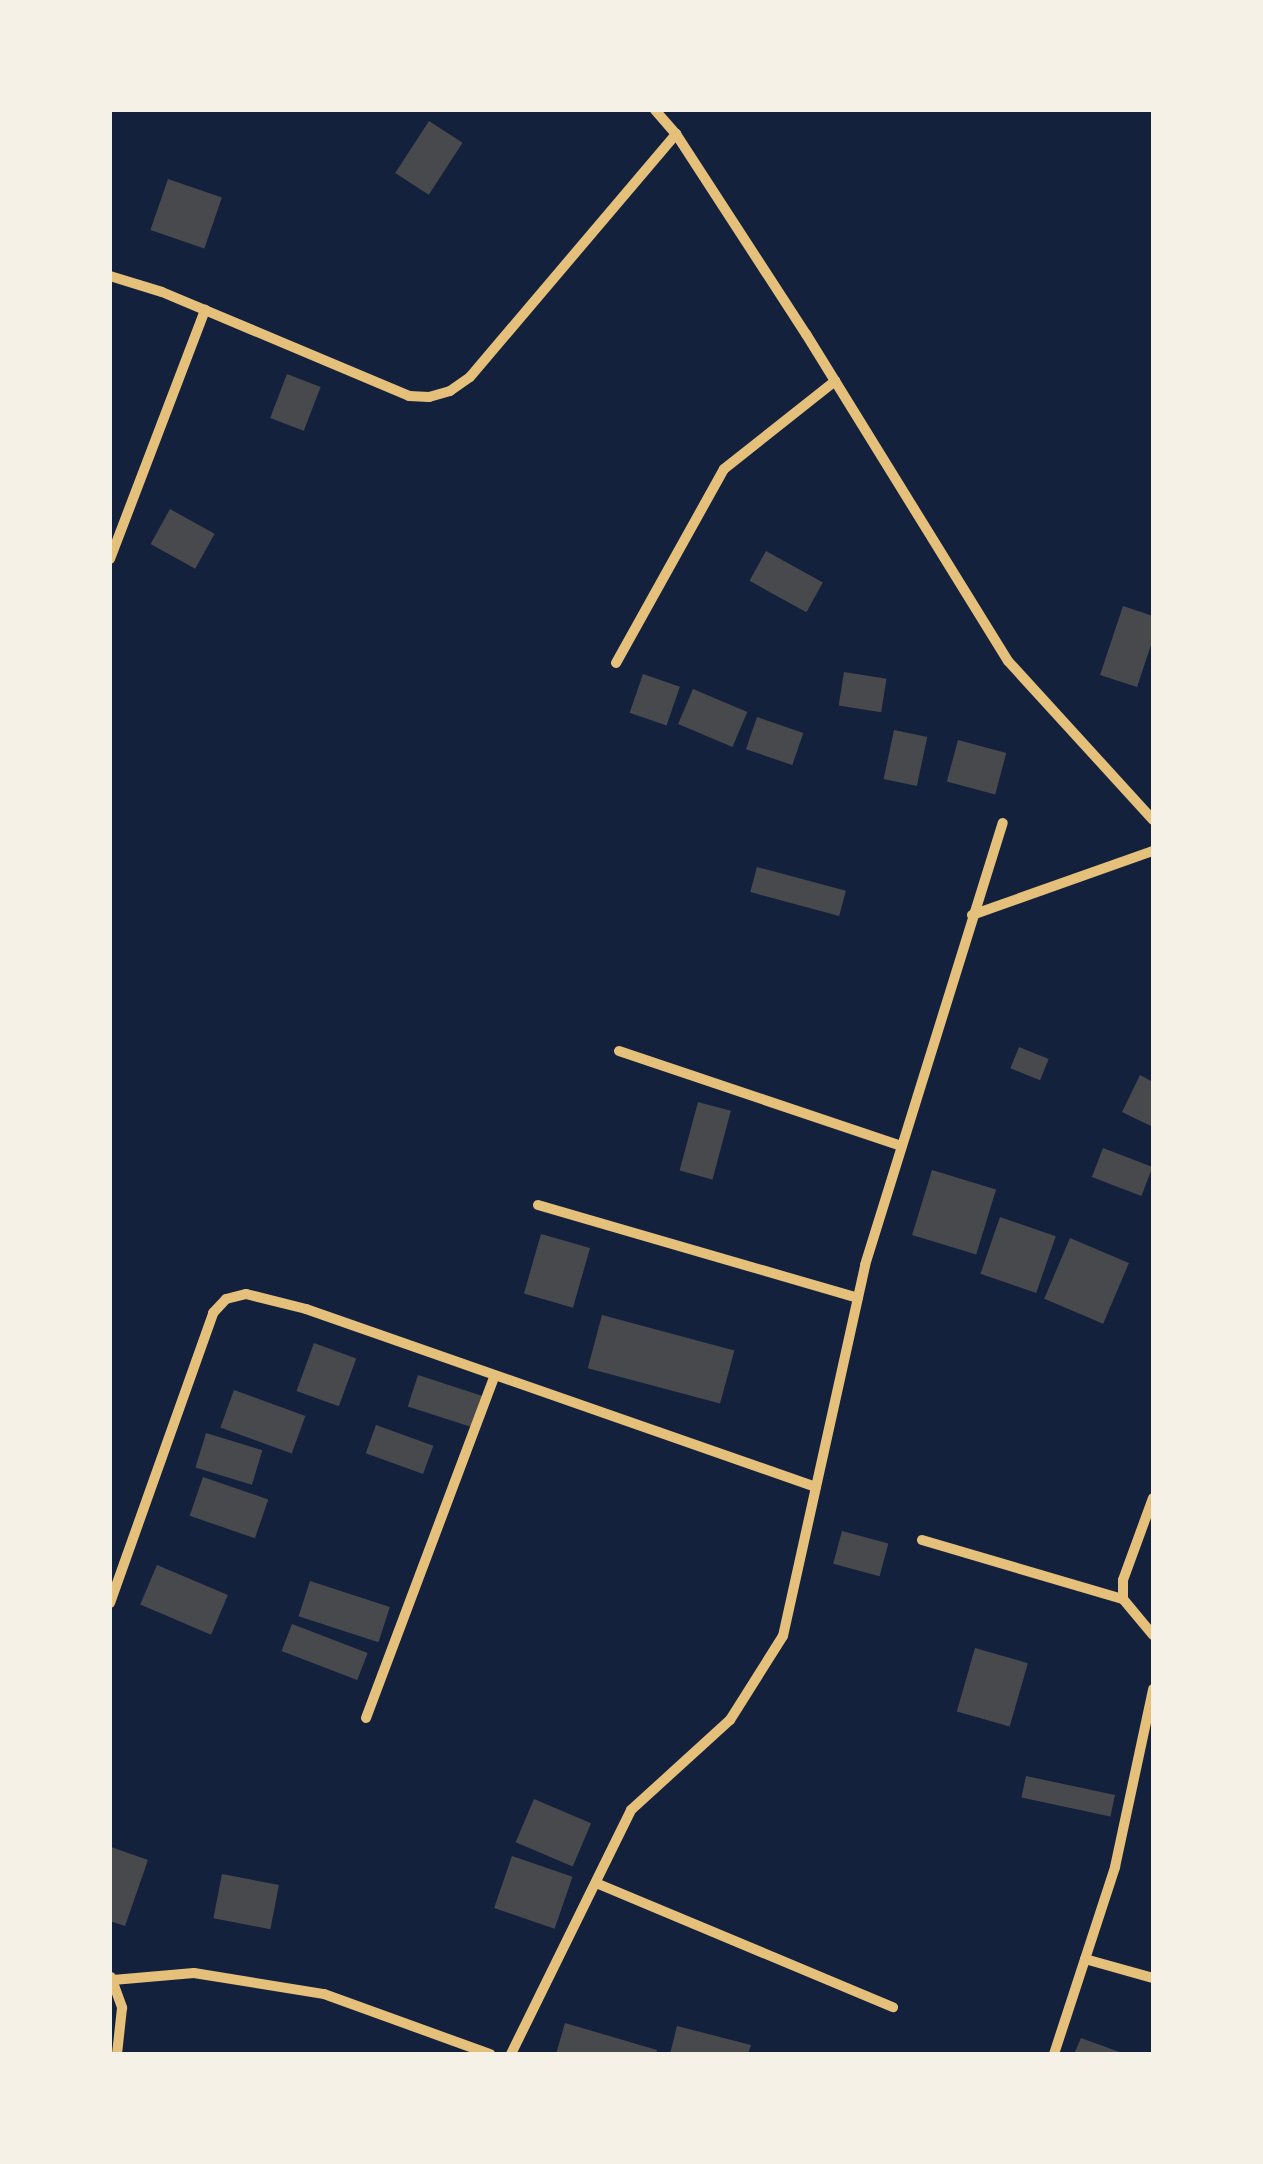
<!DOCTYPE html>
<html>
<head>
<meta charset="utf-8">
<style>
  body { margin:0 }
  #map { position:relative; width:1263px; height:2164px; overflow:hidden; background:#14213d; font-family:Arial,sans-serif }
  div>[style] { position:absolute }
  .building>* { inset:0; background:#48494c; transform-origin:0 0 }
  .minor>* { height:10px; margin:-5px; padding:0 5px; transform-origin:5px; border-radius:5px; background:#e5c07b }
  span { translate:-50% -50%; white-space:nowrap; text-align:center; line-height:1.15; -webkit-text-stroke:10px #f6f1e7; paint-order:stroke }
  .frame { position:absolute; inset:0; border:112px solid #f6f1e7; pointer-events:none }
</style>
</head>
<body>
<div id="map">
  <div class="building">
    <i style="left:429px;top:121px;width:40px;height:62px;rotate:33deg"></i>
    <i style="left:168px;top:179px;width:57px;height:54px;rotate:19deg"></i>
    <i style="left:287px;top:374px;width:36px;height:47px;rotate:21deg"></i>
    <i style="left:170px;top:509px;width:51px;height:40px;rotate:29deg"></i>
    <i style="left:766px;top:551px;width:65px;height:34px;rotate:29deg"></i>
    <i style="clip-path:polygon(1123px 606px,1153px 616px,1153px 639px,1137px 687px,1100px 675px)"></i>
    <i style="left:844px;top:672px;width:43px;height:34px;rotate:9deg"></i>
    <i style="left:643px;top:674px;width:39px;height:41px;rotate:19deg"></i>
    <i style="left:693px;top:689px;width:59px;height:38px;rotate:23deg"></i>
    <i style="left:757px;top:717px;width:49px;height:34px;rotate:19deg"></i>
    <i style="left:894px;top:730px;width:34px;height:50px;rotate:12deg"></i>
    <i style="left:958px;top:740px;width:50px;height:43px;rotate:15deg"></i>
    <i style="left:757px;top:867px;width:92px;height:26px;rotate:15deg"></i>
    <i style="left:1019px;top:1047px;width:32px;height:23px;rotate:22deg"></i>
    <i style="clip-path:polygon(1140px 1075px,1153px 1082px,1153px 1127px,1122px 1112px)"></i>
    <i style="left:698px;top:1102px;width:34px;height:71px;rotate:15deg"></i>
    <i style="left:1103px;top:1148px;width:53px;height:31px;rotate:21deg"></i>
    <i style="left:932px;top:1170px;width:67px;height:68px;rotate:17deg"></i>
    <i style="left:1000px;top:1217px;width:59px;height:60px;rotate:19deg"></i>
    <i style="left:541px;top:1234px;width:51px;height:62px;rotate:16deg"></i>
    <i style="left:1070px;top:1238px;width:64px;height:66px;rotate:23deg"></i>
    <i style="left:602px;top:1315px;width:137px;height:55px;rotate:15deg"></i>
    <i style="left:314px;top:1343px;width:45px;height:51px;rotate:20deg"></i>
    <i style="left:418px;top:1375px;width:71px;height:33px;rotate:18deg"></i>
    <i style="left:234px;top:1390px;width:76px;height:40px;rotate:20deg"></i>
    <i style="left:376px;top:1425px;width:61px;height:30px;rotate:20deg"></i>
    <i style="left:206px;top:1433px;width:59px;height:36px;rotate:17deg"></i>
    <i style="left:203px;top:1477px;width:69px;height:41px;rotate:19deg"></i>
    <i style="left:842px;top:1531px;width:48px;height:34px;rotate:15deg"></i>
    <i style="left:157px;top:1565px;width:77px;height:43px;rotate:23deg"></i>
    <i style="left:310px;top:1581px;width:84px;height:37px;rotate:18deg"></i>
    <i style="left:292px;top:1624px;width:81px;height:29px;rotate:21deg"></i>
    <i style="left:975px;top:1648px;width:55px;height:66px;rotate:16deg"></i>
    <i style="left:1026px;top:1776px;width:91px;height:22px;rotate:12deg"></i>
    <i style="left:534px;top:1799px;width:62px;height:47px;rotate:23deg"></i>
    <i style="clip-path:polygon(111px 1847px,148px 1860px,125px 1926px,110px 1921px)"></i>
    <i style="left:512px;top:1856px;width:64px;height:55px;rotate:19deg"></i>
    <i style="left:222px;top:1874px;width:58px;height:45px;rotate:11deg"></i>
    <i style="clip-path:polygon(565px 2023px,657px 2050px,656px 2054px,556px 2054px)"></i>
    <i style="clip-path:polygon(677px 2026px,751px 2045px,748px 2054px,670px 2054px)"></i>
    <i style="clip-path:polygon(1081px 2038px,1125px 2054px,1074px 2054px)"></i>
  </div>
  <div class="minor">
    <i style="left:655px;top:110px;width:32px;rotate:49deg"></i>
    <i style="left:676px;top:134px;width:239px;rotate:57deg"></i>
    <i style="left:806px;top:334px;width:384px;rotate:58.3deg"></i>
    <i style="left:1008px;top:661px;width:215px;rotate:47.6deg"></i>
    <i style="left:110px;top:276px;width:54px;rotate:17.1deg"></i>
    <i style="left:162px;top:292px;width:268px;rotate:22.8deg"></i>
    <i style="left:409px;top:396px;width:20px;rotate:3deg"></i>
    <i style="left:429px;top:397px;width:22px;rotate:-16deg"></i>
    <i style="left:450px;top:391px;width:24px;rotate:-35deg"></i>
    <i style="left:470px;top:377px;width:319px;rotate:-49.7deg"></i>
    <i style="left:110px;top:559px;width:267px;rotate:-69.1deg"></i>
    <i style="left:616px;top:663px;width:222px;rotate:-60.9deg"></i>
    <i style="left:724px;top:469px;width:142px;rotate:-38.4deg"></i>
    <i style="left:972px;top:915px;width:192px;rotate:-19.5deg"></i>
    <i style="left:619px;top:1051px;width:298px;rotate:18.6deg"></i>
    <i style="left:538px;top:1205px;width:333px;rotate:16.2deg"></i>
    <i style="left:1153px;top:1498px;width:87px;rotate:110.1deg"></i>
    <i style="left:1123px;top:1580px;width:19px;rotate:90deg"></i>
    <i style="left:1123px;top:1599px;width:47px;rotate:50.2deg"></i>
    <i style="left:922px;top:1540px;width:209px;rotate:16.4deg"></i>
    <i style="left:110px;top:1603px;width:308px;rotate:-70.4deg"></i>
    <i style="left:213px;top:1313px;width:19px;rotate:-47deg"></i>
    <i style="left:226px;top:1299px;width:21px;rotate:-14deg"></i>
    <i style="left:246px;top:1294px;width:62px;rotate:14deg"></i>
    <i style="left:306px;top:1309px;width:540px;rotate:19.24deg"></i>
    <i style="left:366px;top:1718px;width:364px;rotate:-69.4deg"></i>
    <i style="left:596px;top:1883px;width:322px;rotate:22.7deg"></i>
    <i style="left:1085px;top:1959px;width:71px;rotate:15.6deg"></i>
    <i style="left:111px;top:1977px;width:33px;rotate:70deg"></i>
    <i style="left:122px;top:2008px;width:46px;rotate:96.2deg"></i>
    <i style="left:113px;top:1980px;width:81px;rotate:-4.9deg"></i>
    <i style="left:194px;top:1973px;width:132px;rotate:9.2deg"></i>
    <i style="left:324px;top:1994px;width:177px;rotate:19.9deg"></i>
    <i style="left:511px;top:2054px;width:272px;rotate:-63.8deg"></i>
    <i style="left:631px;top:1810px;width:134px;rotate:-42.3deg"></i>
    <i style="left:730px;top:1720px;width:99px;rotate:-57.8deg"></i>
    <i style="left:783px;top:1636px;width:380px;rotate:-77.5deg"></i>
    <i style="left:865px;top:1265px;width:463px;rotate:-72.7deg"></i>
    <i style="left:1054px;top:2054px;width:197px;rotate:-71.9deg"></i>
    <i style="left:1115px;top:1867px;width:182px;rotate:-77.9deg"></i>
  </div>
  <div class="frame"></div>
</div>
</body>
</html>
